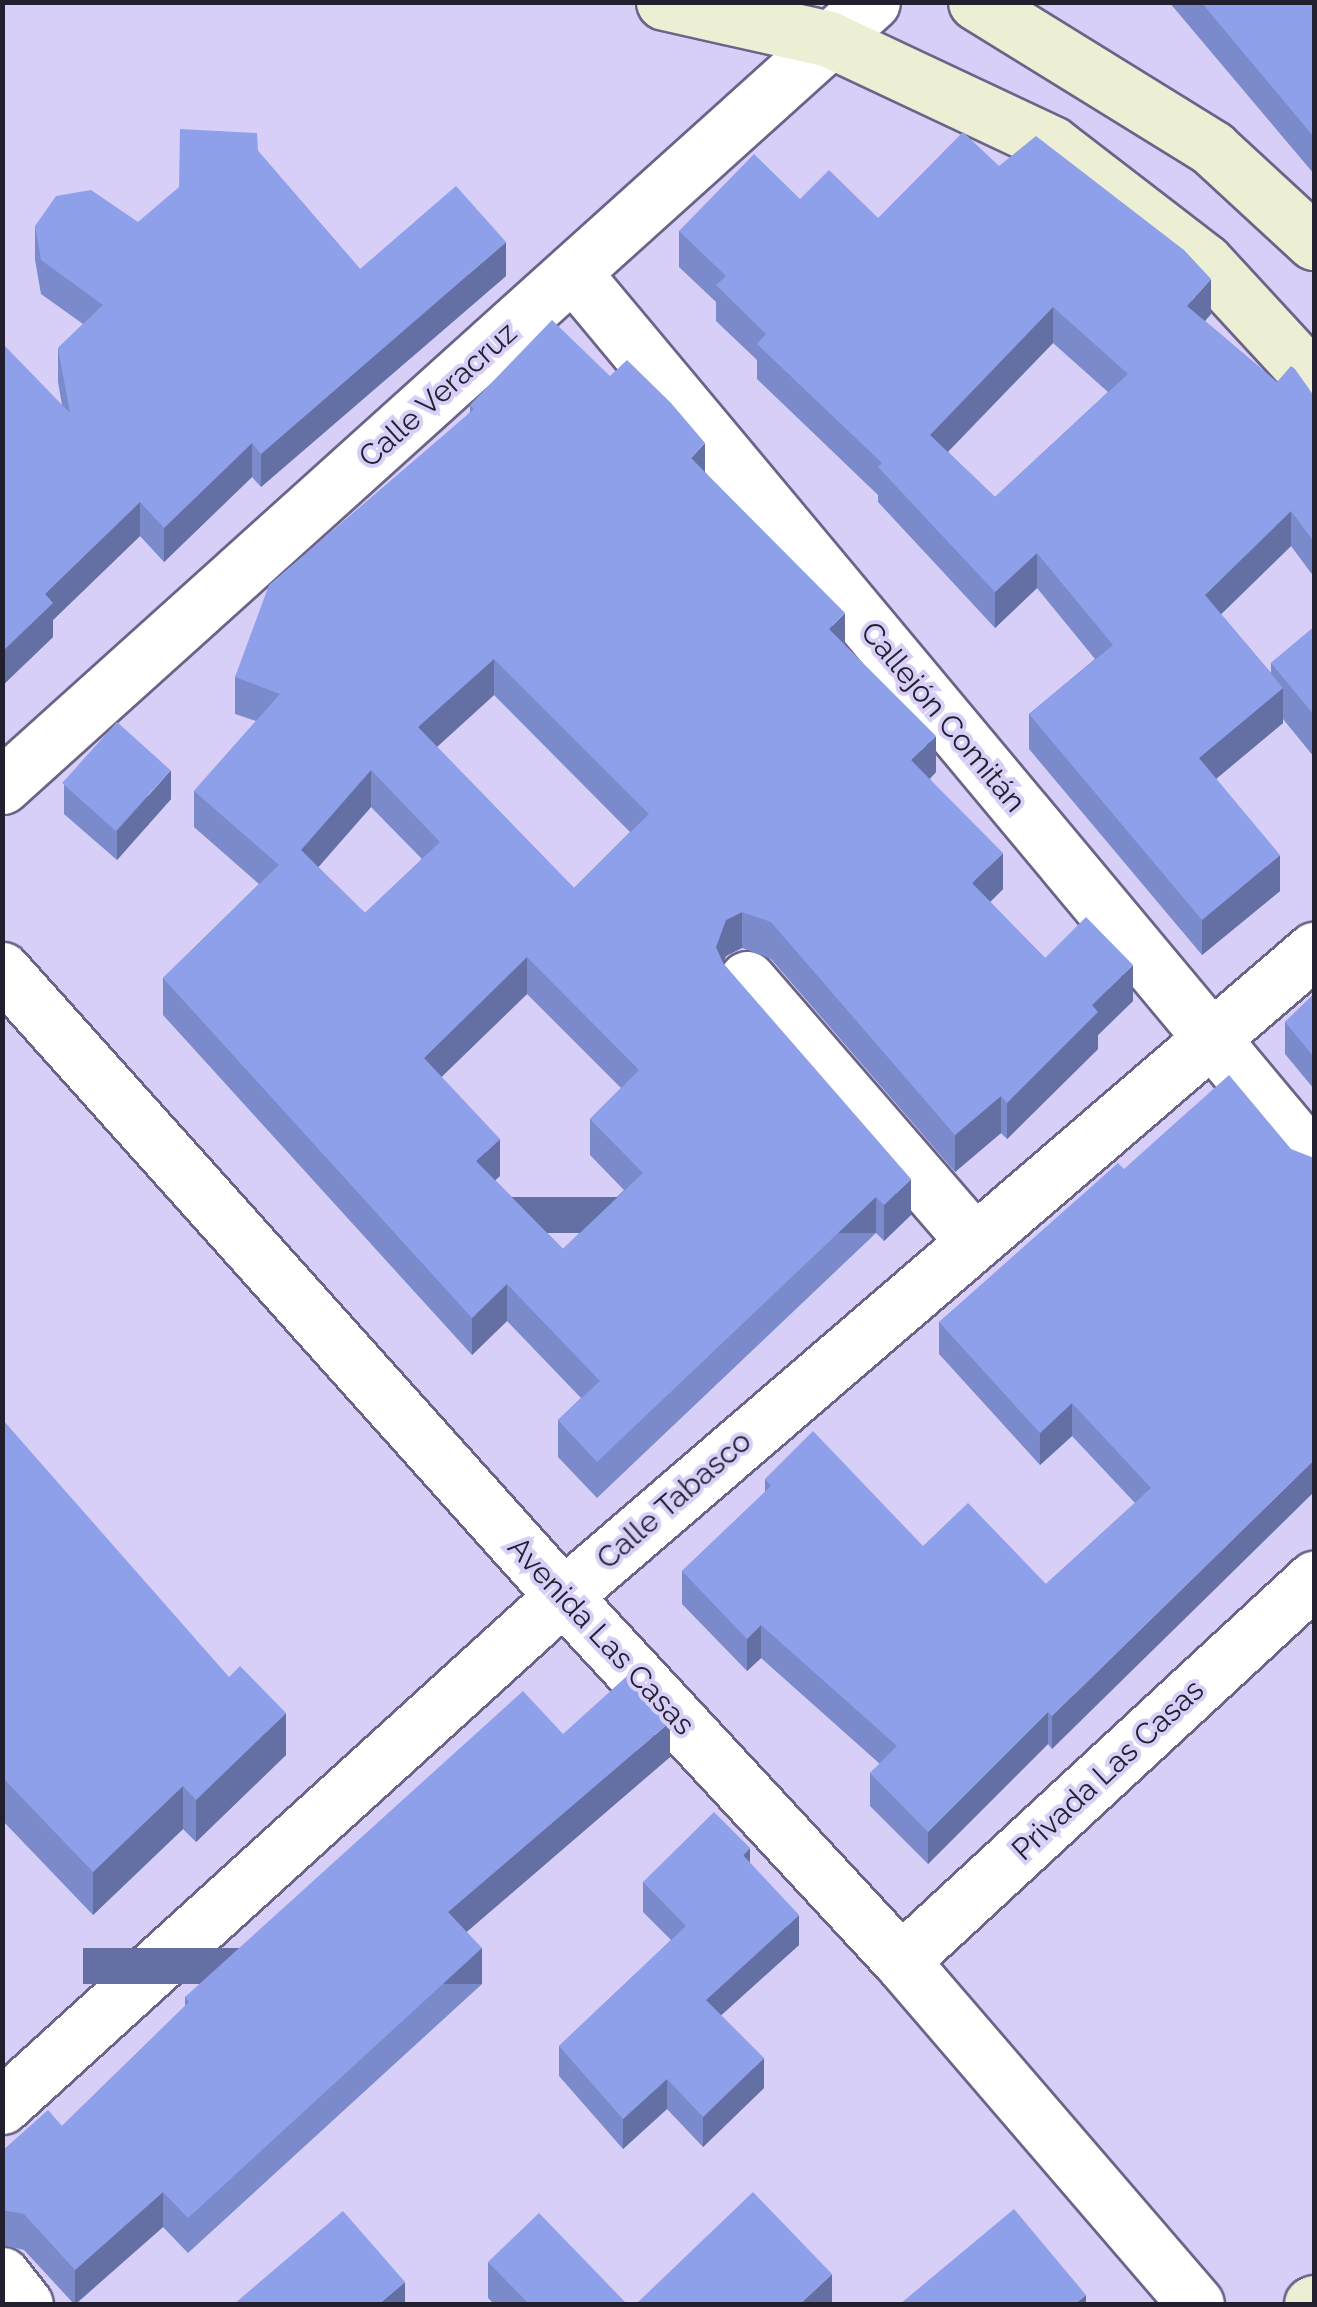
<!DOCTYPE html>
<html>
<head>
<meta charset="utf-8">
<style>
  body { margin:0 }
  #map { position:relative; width:1317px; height:2307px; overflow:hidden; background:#d7cff8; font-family:Raleway,sans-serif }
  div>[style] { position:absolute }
  .roads { filter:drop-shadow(2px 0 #6b6488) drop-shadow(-2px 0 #6b6488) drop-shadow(0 2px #6b6488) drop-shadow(0 -2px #6b6488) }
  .street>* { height:55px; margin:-27.5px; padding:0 27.5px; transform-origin:27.5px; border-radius:27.5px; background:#fff }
  .secondary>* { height:55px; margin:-27.5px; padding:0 27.5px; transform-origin:27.5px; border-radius:27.5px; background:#ecefd4 }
  .wall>* { inset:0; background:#7b8aca }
  .shaded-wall>* { inset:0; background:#6470a4; transform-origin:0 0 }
  .building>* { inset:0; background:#8fa0eb; transform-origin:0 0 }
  span { translate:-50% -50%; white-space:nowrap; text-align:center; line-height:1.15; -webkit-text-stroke:8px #d7cff8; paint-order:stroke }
  .street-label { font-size:30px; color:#221f2e }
  .frame { position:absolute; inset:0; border:5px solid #221f2e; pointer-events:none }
</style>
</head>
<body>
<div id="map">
  <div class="roads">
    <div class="street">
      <i style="left:573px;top:273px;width:1157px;rotate:50.16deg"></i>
      <i style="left:2px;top:786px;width:1171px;rotate:-42.02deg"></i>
      <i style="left:2px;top:970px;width:841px;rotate:48.13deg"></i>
      <i style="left:563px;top:1596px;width:497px;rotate:47.2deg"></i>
      <i style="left:901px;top:1961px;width:452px;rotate:49.3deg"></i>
      <i style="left:747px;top:979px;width:347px;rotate:49.1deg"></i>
      <i style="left:901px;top:1961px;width:563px;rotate:-42.77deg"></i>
      <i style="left:2px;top:2106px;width:758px;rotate:-42.27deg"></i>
      <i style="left:563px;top:1596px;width:991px;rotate:-40.7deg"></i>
      <i style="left:2px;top:2275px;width:37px;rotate:52deg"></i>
    </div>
    <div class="secondary">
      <i style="left:664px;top:2px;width:169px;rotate:12.6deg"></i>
      <i style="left:829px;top:39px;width:246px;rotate:25.2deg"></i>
      <i style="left:1052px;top:144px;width:193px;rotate:37.6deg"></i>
      <i style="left:1205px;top:262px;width:161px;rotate:47.3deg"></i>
      <i style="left:976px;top:2px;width:278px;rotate:31.7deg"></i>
      <i style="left:1212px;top:148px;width:139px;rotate:42.7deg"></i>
      <i style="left:1312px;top:2304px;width:2px;rotate:-27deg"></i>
    </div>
  </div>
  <div class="wall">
    <i style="clip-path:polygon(1169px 2px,1314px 2px,1314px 174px)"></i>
    <i style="clip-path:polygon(258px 151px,360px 269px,506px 276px,261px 487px,252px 477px,164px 562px,140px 536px,53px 620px,53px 637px,2px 686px,62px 405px,58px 382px,58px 348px,83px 324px,41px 294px,35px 260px,35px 226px,138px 222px)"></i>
    <i style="clip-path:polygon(evenodd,999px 166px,1211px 314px,1205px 321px,1277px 382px,1314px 396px,1314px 577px,1291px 546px,1221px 614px,1271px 673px,1271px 663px,1314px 627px,1314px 757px,1283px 719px,1283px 723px,1216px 779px,1280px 891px,1202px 955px,1029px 749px,1029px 714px,1095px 659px,1037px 588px,995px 628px,878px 502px,878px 495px,757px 379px,757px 360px,716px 321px,716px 302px,679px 267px,679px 231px,800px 199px,878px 218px,999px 166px,1053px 343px,1108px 392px,995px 497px,948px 452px,1053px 343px)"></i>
    <i style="clip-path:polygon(evenodd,470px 405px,705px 472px,845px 645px,936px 772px,930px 779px,1003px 889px,990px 902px,1045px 958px,1133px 1001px,1098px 1035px,1098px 1049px,1007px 1139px,1001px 1133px,955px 1172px,771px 959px,742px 948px,726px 956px,723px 963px,911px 1215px,884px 1241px,876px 1233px,597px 1498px,558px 1457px,558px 1420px,581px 1398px,507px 1321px,472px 1355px,163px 1015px,163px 978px,259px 884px,194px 827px,194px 791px,256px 721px,235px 714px,235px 677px,470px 412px,470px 405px,494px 695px,630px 832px,574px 888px,437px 747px,494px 695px,470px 405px,371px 807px,422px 859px,365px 913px,318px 867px,371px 807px,470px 405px,527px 994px,621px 1088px,590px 1119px,590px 1155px,624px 1190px,563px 1249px,495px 1180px,500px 1176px,441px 1077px,527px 994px)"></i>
    <i style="clip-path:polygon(64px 784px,171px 799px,117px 860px,64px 814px)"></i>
    <i style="clip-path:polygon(1314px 994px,1314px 1089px,1285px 1054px,1285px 1022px)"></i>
    <i style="clip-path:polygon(1291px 1149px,1052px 1749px,1048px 1744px,928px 1864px,870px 1806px,870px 1773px,880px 1764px,761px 1658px,747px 1671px,682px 1604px,682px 1571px,765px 1492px,765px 1479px,923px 1546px,1046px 1584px,1135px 1503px,1072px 1436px,1040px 1465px,939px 1354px,939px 1322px,1124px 1169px)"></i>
    <i style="clip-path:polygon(2px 1419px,286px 1755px,196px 1842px,183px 1829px,93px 1915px,2px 1820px)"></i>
    <i style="clip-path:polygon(563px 1734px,670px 1757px,466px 1932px,482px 1984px,188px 2253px,163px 2227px,76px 2304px,74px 2304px,24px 2250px,2px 2245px,2px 2151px,62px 2126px,185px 2006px,185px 1997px)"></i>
    <i style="clip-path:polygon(750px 1863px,799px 1945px,721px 2015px,764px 2088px,703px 2147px,667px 2109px,623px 2149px,559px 2076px,559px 2046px,671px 1940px,643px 1912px,643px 1882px)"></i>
    <i style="clip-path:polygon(488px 2262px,627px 2304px,494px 2304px,488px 2298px)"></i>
  </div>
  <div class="shaded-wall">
    <i style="clip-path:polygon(506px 242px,506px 276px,261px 487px,261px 454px)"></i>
    <i style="clip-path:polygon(1211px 279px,1211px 314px,1187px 341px,1187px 306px)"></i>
    <i style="clip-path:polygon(1053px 307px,1053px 343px,930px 470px,930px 435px)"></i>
    <i style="clip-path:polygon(252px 443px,252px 477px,164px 562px,164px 528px)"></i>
    <i style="clip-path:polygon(705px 443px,705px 480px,691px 458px)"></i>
    <i style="clip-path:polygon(140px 502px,140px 536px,53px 620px,53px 637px,2px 686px,2px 652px,45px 594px)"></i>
    <i style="clip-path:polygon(1291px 511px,1291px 546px,1205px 630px,1205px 595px)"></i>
    <i style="clip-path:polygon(1037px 553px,1037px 588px,995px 628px,995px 592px)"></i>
    <i style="clip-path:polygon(845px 613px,845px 650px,829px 629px)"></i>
    <i style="clip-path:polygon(494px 659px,494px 695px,418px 764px,418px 727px)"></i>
    <i style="clip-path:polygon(1283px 688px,1283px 723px,1199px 793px,1199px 758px)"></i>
    <i style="clip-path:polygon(936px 736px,936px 772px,911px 797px,911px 760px)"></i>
    <i style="clip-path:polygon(171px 770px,171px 799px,117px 860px,117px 831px)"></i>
    <i style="clip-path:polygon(371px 770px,371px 807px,301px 887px,301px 850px)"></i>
    <i style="clip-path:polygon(1003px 853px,1003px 889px,972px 920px,972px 883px)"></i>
    <i style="clip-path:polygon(1280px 855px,1280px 891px,1202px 955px,1202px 920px)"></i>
    <i style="clip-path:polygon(742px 912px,742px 948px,726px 956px,716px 984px,716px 947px,726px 920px)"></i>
    <i style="clip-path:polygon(527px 957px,527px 994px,424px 1094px,424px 1058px)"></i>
    <i style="clip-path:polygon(1133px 965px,1133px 1001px,1098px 1035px,1098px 1049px,1007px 1139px,1007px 1103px,1092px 1005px)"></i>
    <i style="clip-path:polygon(1001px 1096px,1001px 1133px,955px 1172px,955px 1135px)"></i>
    <i style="clip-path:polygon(500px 1139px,500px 1176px,476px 1198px,476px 1161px)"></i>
    <i style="clip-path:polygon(911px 1179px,911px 1215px,884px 1241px,884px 1205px)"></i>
    <i style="left:876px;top:1197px;width:36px;height:385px;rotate:90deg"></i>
    <i style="clip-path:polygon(507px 1284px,507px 1321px,472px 1355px,472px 1318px)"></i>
    <i style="clip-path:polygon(1072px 1403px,1072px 1436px,1040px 1465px,1040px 1433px)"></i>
    <i style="clip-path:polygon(1314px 1460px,1314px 1492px,1052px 1749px,1052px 1716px)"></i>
    <i style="clip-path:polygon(761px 1625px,761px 1658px,747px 1671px,747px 1639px)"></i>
    <i style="clip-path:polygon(1048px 1712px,1048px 1744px,928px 1864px,928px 1832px)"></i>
    <i style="clip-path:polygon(286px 1713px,286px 1755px,196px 1842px,196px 1800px)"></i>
    <i style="clip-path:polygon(670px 1722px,670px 1757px,448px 1948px,448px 1912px)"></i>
    <i style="clip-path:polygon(183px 1786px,183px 1829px,93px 1915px,93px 1872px)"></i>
    <i style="clip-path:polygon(750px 1848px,750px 1878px,743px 1855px)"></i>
    <i style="clip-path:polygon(799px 1915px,799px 1945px,706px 2029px,706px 2000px)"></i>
    <i style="left:482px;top:1948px;width:36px;height:399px;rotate:90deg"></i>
    <i style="clip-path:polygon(764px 2058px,764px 2088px,703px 2147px,703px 2117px)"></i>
    <i style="clip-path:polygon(667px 2079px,667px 2109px,623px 2149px,623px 2119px)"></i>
    <i style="clip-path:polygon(163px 2192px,163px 2227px,75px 2304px,75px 2270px)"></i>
    <i style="clip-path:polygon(832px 2274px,832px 2304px,800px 2304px)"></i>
    <i style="clip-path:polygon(405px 2282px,405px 2304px,379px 2304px)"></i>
    <i style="clip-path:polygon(1086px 2295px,1086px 2304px,1075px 2304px)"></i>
  </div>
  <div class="building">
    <i style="clip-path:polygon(1201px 2px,1314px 2px,1314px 137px)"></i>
    <i style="clip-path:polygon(180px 129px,257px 133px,258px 151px,360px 269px,456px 186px,506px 242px,261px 454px,252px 443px,164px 528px,140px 502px,45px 594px,53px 603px,2px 652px,2px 343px,70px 413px,58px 348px,103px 305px,41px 260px,35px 226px,56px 196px,91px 190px,138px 222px,179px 187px)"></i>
    <i style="clip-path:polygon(evenodd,963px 132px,999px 166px,1036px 136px,1184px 250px,1211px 279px,1187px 306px,1277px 382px,1291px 366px,1295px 369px,1314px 396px,1314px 542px,1291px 511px,1205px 595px,1283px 688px,1199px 758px,1280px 855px,1202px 920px,1029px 714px,1113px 645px,1037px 553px,995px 592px,878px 467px,882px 463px,757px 344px,766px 334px,716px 285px,726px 276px,679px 231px,754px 154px,800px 199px,829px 170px,878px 218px,963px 132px,1053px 307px,1128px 374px,995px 497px,930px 435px,1053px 307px)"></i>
    <i style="clip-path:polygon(evenodd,552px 320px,610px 376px,627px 360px,671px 403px,705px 443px,691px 458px,845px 613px,829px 629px,936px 736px,911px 760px,1003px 853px,972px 883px,1045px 958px,1086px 917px,1133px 965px,1092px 1005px,1098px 1012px,1007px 1103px,1001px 1096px,955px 1135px,771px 922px,742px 912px,726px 920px,716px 947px,723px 963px,911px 1179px,884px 1205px,876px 1197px,597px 1462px,558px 1420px,600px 1381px,507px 1284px,472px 1318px,163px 978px,279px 865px,194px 791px,280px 694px,235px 677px,269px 585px,474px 409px,470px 405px,552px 320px,494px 659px,649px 814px,574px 888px,418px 727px,494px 659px,552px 320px,371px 770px,440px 842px,365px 913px,301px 850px,371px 770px,552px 320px,527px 957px,639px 1070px,590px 1119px,643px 1173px,563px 1249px,476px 1161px,500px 1139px,424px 1058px,527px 957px)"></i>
    <i style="clip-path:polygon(1314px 627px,1314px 715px,1271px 663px)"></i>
    <i style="left:117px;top:722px;width:72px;height:82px;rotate:42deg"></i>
    <i style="clip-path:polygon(1314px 994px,1314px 1057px,1285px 1022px)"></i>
    <i style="clip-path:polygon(1229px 1075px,1291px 1149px,1314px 1158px,1314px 1460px,1052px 1716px,1048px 1712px,928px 1832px,870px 1773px,897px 1746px,761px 1625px,747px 1639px,682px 1571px,771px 1486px,765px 1479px,813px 1431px,923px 1546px,968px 1503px,1046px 1584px,1151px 1488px,1072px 1403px,1040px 1433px,939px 1322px,1118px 1163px,1124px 1169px)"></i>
    <i style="clip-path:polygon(2px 1419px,229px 1677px,240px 1666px,286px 1713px,196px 1800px,183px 1786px,93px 1872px,2px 1777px)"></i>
    <i style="clip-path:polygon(627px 1676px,670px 1722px,448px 1912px,482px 1948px,188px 2218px,163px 2192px,75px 2270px,24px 2214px,2px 2210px,2px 2151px,48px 2110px,62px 2126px,189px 2002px,185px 1997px,523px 1691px,563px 1734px)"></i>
    <i style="clip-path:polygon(714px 1812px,750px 1848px,743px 1855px,799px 1915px,706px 2000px,764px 2058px,703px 2117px,667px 2079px,623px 2119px,559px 2046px,686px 1926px,643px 1882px)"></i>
    <i style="clip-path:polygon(753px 2192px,832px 2274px,800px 2304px,636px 2304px)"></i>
    <i style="clip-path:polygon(1014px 2209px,1086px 2295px,1075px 2304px,900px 2304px)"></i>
    <i style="clip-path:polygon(343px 2211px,405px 2282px,379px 2304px,234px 2304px)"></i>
    <i style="clip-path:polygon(539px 2213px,627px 2304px,529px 2304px,488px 2262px)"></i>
  </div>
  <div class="street-label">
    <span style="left:438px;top:395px;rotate:-42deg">Calle Veracruz</span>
    <span style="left:943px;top:717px;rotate:50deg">Callejón Comitán</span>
    <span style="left:674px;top:1500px;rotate:-41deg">Calle Tabasco</span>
    <span style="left:601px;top:1636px;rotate:47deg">Avenida Las Casas</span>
    <span style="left:1108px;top:1770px;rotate:-43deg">Privada Las Casas</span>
  </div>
  <div class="frame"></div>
</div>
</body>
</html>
